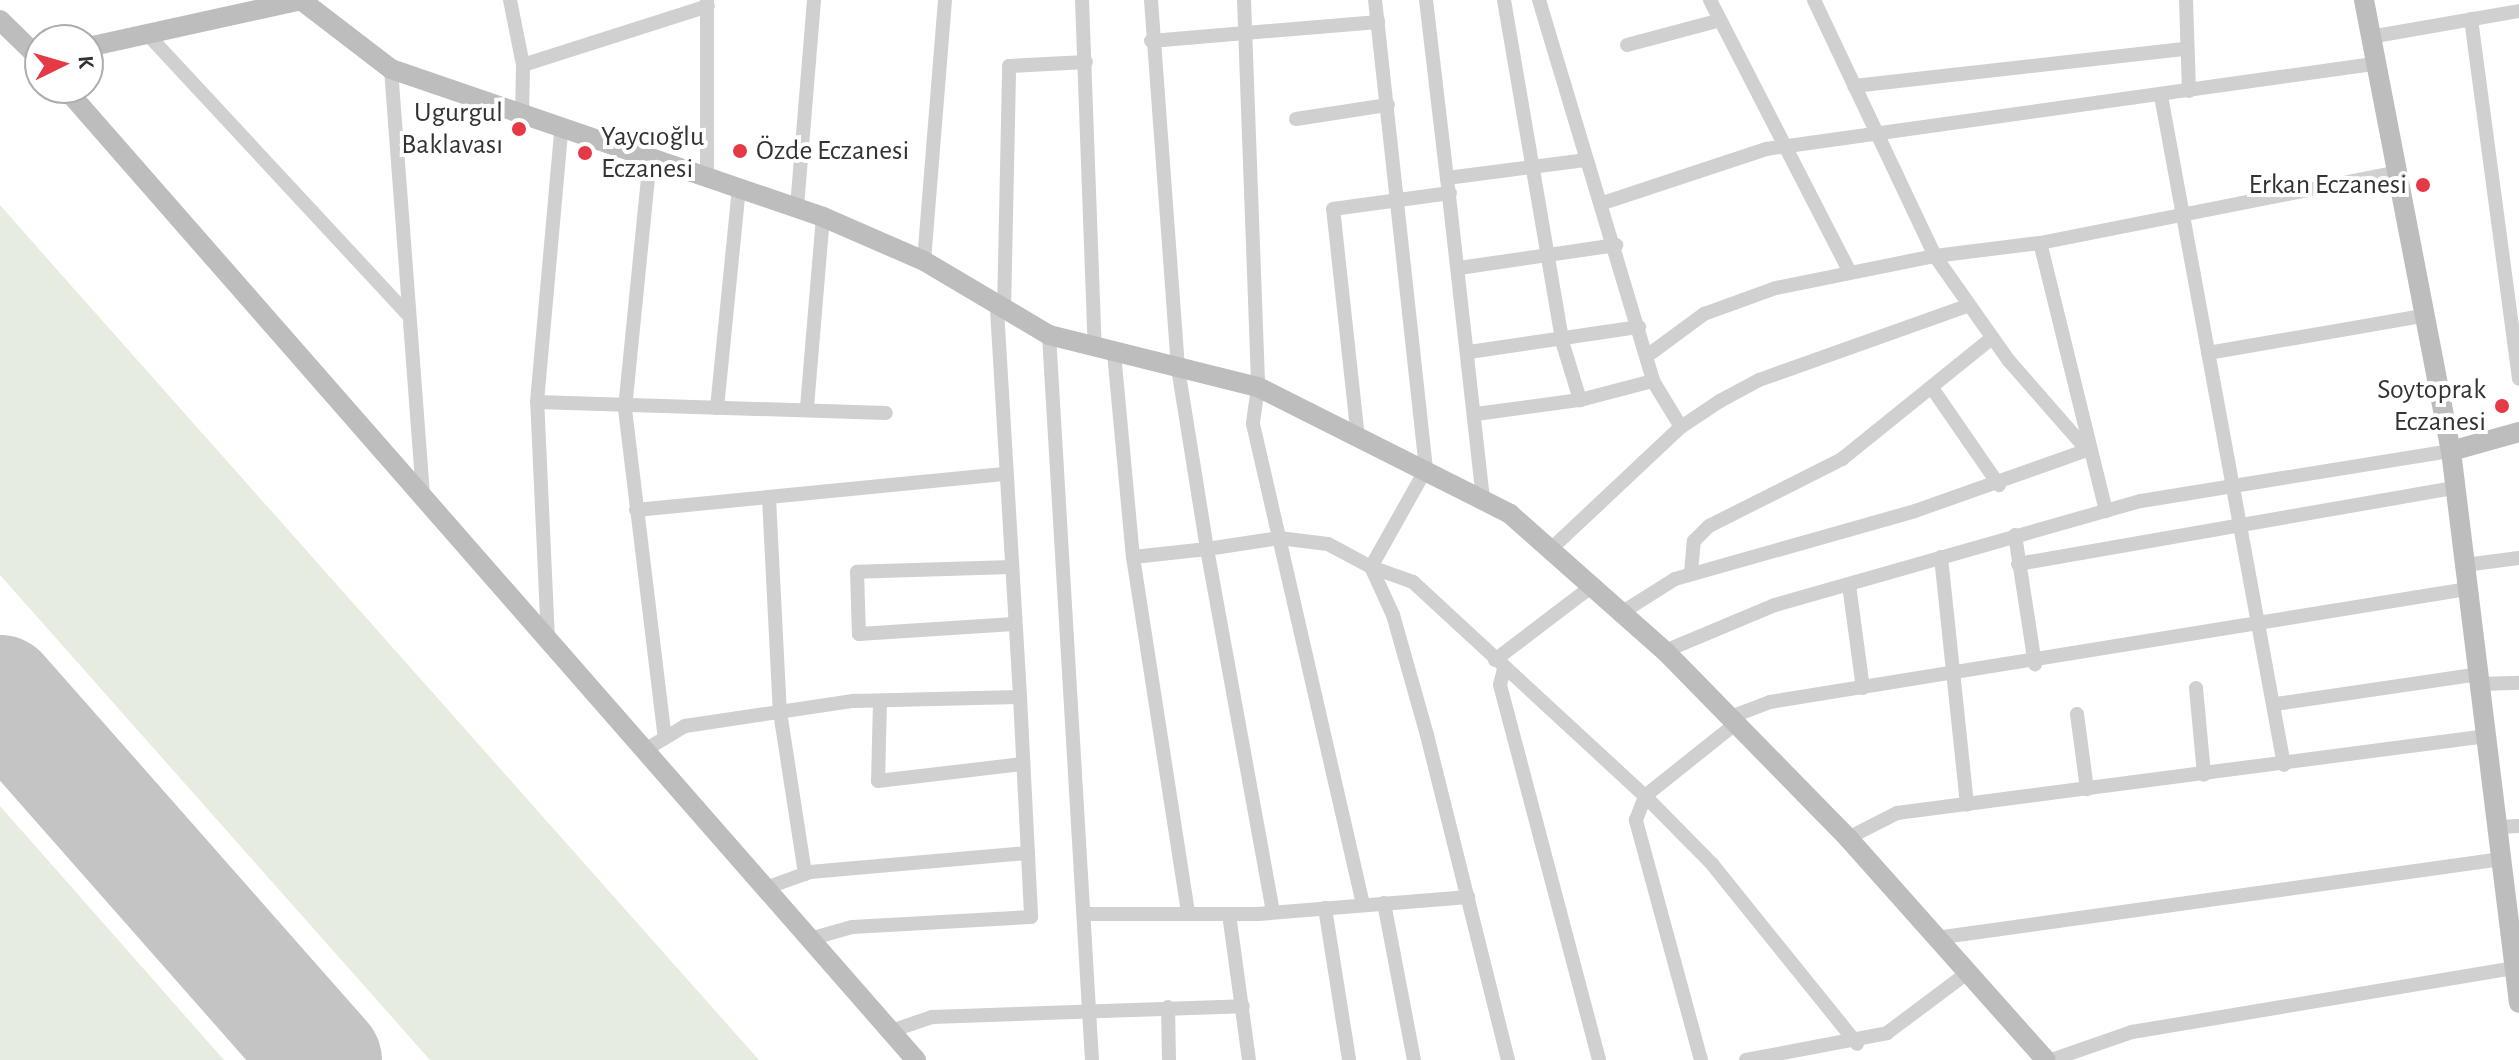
<!DOCTYPE html>
<html>
<head>
<meta charset="utf-8">
<style>
  body { margin:0 }
  #map { position:relative; width:2519px; height:1060px; overflow:hidden; background:#fff; font-family:"Alegreya Sans",sans-serif }
  div>[style] { position:absolute }
  .green>* { inset:0; background:#e6ecdf }
  .runway>* { height:116px; margin:-58px; padding:0 58px; transform-origin:58px; border-radius:58px; background:#c4c4c4 }
  .street>* { height:14px; margin:-7px; padding:0 7px; transform-origin:7px; border-radius:7px; background:#d0d0d0 }
  .secondary>* { height:20px; margin:-10px; padding:0 10px; transform-origin:10px; border-radius:10px; background:#bdbdbd }
  .dots>* { width:22px; height:22px; translate:-50% -50%; box-sizing:border-box; border:4px solid #fff; border-radius:50% }
  span { translate:-50% -50%; white-space:nowrap; text-align:center; line-height:1.15; -webkit-text-stroke:8px #fff; paint-order:stroke }
  .poi-label { font-size:28px; color:#333 }
  .right { translate:-100% -50%; text-align:right }
  .left { translate:0 -50%; text-align:left }
  .north { position:absolute; left:24px; top:24px; width:80px; height:80px; box-sizing:border-box; background:#fff; border:2px solid #adadad; border-radius:50%; rotate:85deg; font-size:22px; font-weight:700; line-height:32px; text-align:center; color:#333 }
  .north::after { content:''; display:block; margin:auto; width:28px; height:36px; background:#e63946; clip-path:polygon(50% 0,100% 100%,50% 72%,0 100%) }
</style>
</head>
<body>
<div id="map">
  <div class="green">
    <i style="clip-path:polygon(0 205px,44px 255px,759px 1060px,430px 1060px,0 575px)"></i>
    <i style="clip-path:polygon(0 806px,224px 1060px,0 1060px)"></i>
  </div>
  <div class="runway">
    <i style="left:0;top:693px;width:490px;rotate:48.6deg"></i>
  </div>
  <div class="street">
    <i style="left:510px;top:0;width:66px;rotate:78.7deg"></i>
    <i style="left:523px;top:65px;width:52px;rotate:91.1deg"></i>
    <i style="left:1082px;top:0;width:347px;rotate:87.9deg"></i>
    <i style="left:1151px;top:0;width:369px;rotate:85.8deg"></i>
    <i style="left:1178px;top:368px;width:183px;rotate:80.9deg"></i>
    <i style="left:1207px;top:549px;width:74px;rotate:173.8deg"></i>
    <i style="left:1133px;top:557px;width:361px;rotate:81.2deg"></i>
    <i style="left:1244px;top:0;width:387px;rotate:87.9deg"></i>
    <i style="left:1258px;top:387px;width:37px;rotate:98deg"></i>
    <i style="left:1253px;top:424px;width:493px;rotate:77.1deg"></i>
    <i style="left:1426px;top:0;width:179px;rotate:83.3deg"></i>
    <i style="left:1447px;top:178px;width:139px;rotate:-7.4deg"></i>
    <i style="left:1504px;top:0;width:346px;rotate:80.3deg"></i>
    <i style="left:1562px;top:341px;width:62px;rotate:73deg"></i>
    <i style="left:1539px;top:0;width:398px;rotate:73.3deg"></i>
    <i style="left:1653px;top:381px;width:54px;rotate:58.7deg"></i>
    <i style="left:1710px;top:0;width:305px;rotate:62.8deg"></i>
    <i style="left:2186px;top:0;width:91px;rotate:88.1deg"></i>
    <i style="left:2471px;top:19px;width:363px;rotate:82.4deg"></i>
    <i style="left:150px;top:37px;width:378px;rotate:47.1deg"></i>
    <i style="left:2370px;top:37px;width:151px;rotate:-9.9deg"></i>
    <i style="left:1151px;top:41px;width:228px;rotate:-4.8deg"></i>
    <i style="left:1627px;top:45px;width:96px;rotate:-15deg"></i>
    <i style="left:523px;top:65px;width:194px;rotate:-17.7deg"></i>
    <i style="left:391px;top:69px;width:428px;rotate:85.7deg"></i>
    <i style="left:1854px;top:86px;width:334px;rotate:-6.4deg"></i>
    <i style="left:2161px;top:96px;width:680px;rotate:79.58deg"></i>
    <i style="left:1296px;top:119px;width:93px;rotate:-8.7deg"></i>
    <i style="left:650px;top:158px;width:252px;rotate:95.7deg"></i>
    <i style="left:625px;top:409px;width:331px;rotate:83.1deg"></i>
    <i style="left:1447px;top:178px;width:323px;rotate:83.6deg"></i>
    <i style="left:707px;top:180px;width:180px;rotate:-90deg"></i>
    <i style="left:1603px;top:203px;width:172px;rotate:-18.3deg"></i>
    <i style="left:1766px;top:149px;width:613px;rotate:-7.97deg"></i>
    <i style="left:797px;top:207px;width:208px;rotate:-85.3deg"></i>
    <i style="left:924px;top:261px;width:262px;rotate:-85.4deg"></i>
    <i style="left:1459px;top:268px;width:159px;rotate:-8.3deg"></i>
    <i style="left:997px;top:309px;width:389px;rotate:86.6deg"></i>
    <i style="left:1004px;top:312px;width:246px;rotate:-88.8deg"></i>
    <i style="left:1009px;top:66px;width:77px;rotate:-3deg"></i>
    <i style="left:1049px;top:335px;width:726px;rotate:86.61deg"></i>
    <i style="left:1469px;top:352px;width:172px;rotate:-8.4deg"></i>
    <i style="left:1114px;top:353px;width:205px;rotate:84.7deg"></i>
    <i style="left:2208px;top:353px;width:218px;rotate:-9.8deg"></i>
    <i style="left:1647px;top:356px;width:71px;rotate:-36.4deg"></i>
    <i style="left:1704px;top:314px;width:77px;rotate:-19.9deg"></i>
    <i style="left:1776px;top:288px;width:162px;rotate:-11.4deg"></i>
    <i style="left:1935px;top:256px;width:106px;rotate:-7.1deg"></i>
    <i style="left:1932px;top:388px;width:118px;rotate:55.4deg"></i>
    <i style="left:537px;top:402px;width:349px;rotate:1.8deg"></i>
    <i style="left:807px;top:407px;width:191px;rotate:-85.2deg"></i>
    <i style="left:717px;top:408px;width:220px;rotate:-84.3deg"></i>
    <i style="left:1476px;top:414px;width:105px;rotate:-7.7deg"></i>
    <i style="left:1580px;top:400px;width:75px;rotate:-14.6deg"></i>
    <i style="left:1358px;top:438px;width:230px;rotate:-96.2deg"></i>
    <i style="left:1333px;top:209px;width:118px;rotate:-7.8deg"></i>
    <i style="left:769px;top:498px;width:214px;rotate:87.1deg"></i>
    <i style="left:780px;top:712px;width:164px;rotate:81.2deg"></i>
    <i style="left:636px;top:510px;width:372px;rotate:-5.6deg"></i>
    <i style="left:2106px;top:511px;width:276px;rotate:-103.8deg"></i>
    <i style="left:2040px;top:243px;width:361px;rotate:-11.2deg"></i>
    <i style="left:2015px;top:535px;width:131px;rotate:81.2deg"></i>
    <i style="left:1553px;top:547px;width:175px;rotate:-43.2deg"></i>
    <i style="left:1681px;top:427px;width:47px;rotate:-33.7deg"></i>
    <i style="left:1720px;top:401px;width:44px;rotate:-28.3deg"></i>
    <i style="left:1759px;top:380px;width:221px;rotate:-19.6deg"></i>
    <i style="left:1941px;top:557px;width:249px;rotate:84deg"></i>
    <i style="left:2018px;top:564px;width:444px;rotate:-9.9deg"></i>
    <i style="left:2465px;top:565px;width:54px;rotate:-7.4deg"></i>
    <i style="left:1012px;top:567px;width:155px;rotate:178.2deg"></i>
    <i style="left:857px;top:572px;width:62px;rotate:88.2deg"></i>
    <i style="left:859px;top:634px;width:155px;rotate:-3.7deg"></i>
    <i style="left:1691px;top:573px;width:32px;rotate:-85deg"></i>
    <i style="left:1694px;top:541px;width:21px;rotate:-45deg"></i>
    <i style="left:1709px;top:526px;width:149px;rotate:-26.7deg"></i>
    <i style="left:1842px;top:459px;width:193px;rotate:-38.9deg"></i>
    <i style="left:1849px;top:585px;width:104px;rotate:82.3deg"></i>
    <i style="left:1621px;top:613px;width:64px;rotate:-32.2deg"></i>
    <i style="left:1675px;top:579px;width:249px;rotate:-15.8deg"></i>
    <i style="left:1915px;top:511px;width:182px;rotate:-19.5deg"></i>
    <i style="left:2087px;top:450px;width:118px;rotate:-131.2deg"></i>
    <i style="left:2009px;top:361px;width:128px;rotate:-125.2deg"></i>
    <i style="left:1935px;top:256px;width:283px;rotate:-115.3deg"></i>
    <i style="left:548px;top:640px;width:238px;rotate:-92.6deg"></i>
    <i style="left:537px;top:402px;width:272px;rotate:-84.9deg"></i>
    <i style="left:1665px;top:651px;width:119px;rotate:-22.7deg"></i>
    <i style="left:1775px;top:605px;width:380px;rotate:-15.9deg"></i>
    <i style="left:2141px;top:501px;width:314px;rotate:-9.2deg"></i>
    <i style="left:1495px;top:660px;width:122px;rotate:-37.3deg"></i>
    <i style="left:1504px;top:669px;width:16px;rotate:104deg"></i>
    <i style="left:1500px;top:685px;width:388px;rotate:75.2deg"></i>
    <i style="left:2481px;top:684px;width:38px;rotate:-2deg"></i>
    <i style="left:2196px;top:688px;width:87px;rotate:84.7deg"></i>
    <i style="left:880px;top:701px;width:80px;rotate:91.4deg"></i>
    <i style="left:878px;top:781px;width:146px;rotate:-6.7deg"></i>
    <i style="left:2276px;top:704px;width:205px;rotate:-8.4deg"></i>
    <i style="left:2077px;top:714px;width:76px;rotate:82.4deg"></i>
    <i style="left:1728px;top:718px;width:45px;rotate:-20.9deg"></i>
    <i style="left:1770px;top:702px;width:707px;rotate:-9.2deg"></i>
    <i style="left:645px;top:750px;width:47px;rotate:-31deg"></i>
    <i style="left:685px;top:726px;width:170px;rotate:-8.5deg"></i>
    <i style="left:853px;top:701px;width:167px;rotate:-1.4deg"></i>
    <i style="left:1020px;top:697px;width:220px;rotate:87.1deg"></i>
    <i style="left:1031px;top:917px;width:179px;rotate:176.8deg"></i>
    <i style="left:852px;top:927px;width:44px;rotate:164.1deg"></i>
    <i style="left:2498px;top:827px;width:21px;rotate:-3deg"></i>
    <i style="left:1848px;top:838px;width:55px;rotate:-27deg"></i>
    <i style="left:1897px;top:813px;width:595px;rotate:-7.44deg"></i>
    <i style="left:766px;top:888px;width:47px;rotate:-20deg"></i>
    <i style="left:810px;top:872px;width:219px;rotate:-5deg"></i>
    <i style="left:1384px;top:903px;width:160px;rotate:79.2deg"></i>
    <i style="left:1325px;top:908px;width:154px;rotate:81deg"></i>
    <i style="left:1273px;top:912px;width:369px;rotate:-100.3deg"></i>
    <i style="left:1207px;top:549px;width:73px;rotate:-8.7deg"></i>
    <i style="left:1279px;top:538px;width:49px;rotate:7deg"></i>
    <i style="left:1328px;top:544px;width:49px;rotate:28.1deg"></i>
    <i style="left:1371px;top:567px;width:112px;rotate:-60.7deg"></i>
    <i style="left:1426px;top:469px;width:472px;rotate:-96.2deg"></i>
    <i style="left:1086px;top:914px;width:172px"></i>
    <i style="left:1258px;top:914px;width:211px;rotate:-4.6deg"></i>
    <i style="left:1229px;top:914px;width:147px;rotate:82.2deg"></i>
    <i style="left:1936px;top:938px;width:571px;rotate:-7.95deg"></i>
    <i style="left:1168px;top:1007px;width:53px;rotate:88.9deg"></i>
    <i style="left:891px;top:1031px;width:43px;rotate:-18.9deg"></i>
    <i style="left:932px;top:1017px;width:311px;rotate:-2deg"></i>
    <i style="left:1508px;top:1060px;width:335px;rotate:-104deg"></i>
    <i style="left:1427px;top:735px;width:125px;rotate:-105.8deg"></i>
    <i style="left:1393px;top:615px;width:53px;rotate:-114.6deg"></i>
    <i style="left:1371px;top:567px;width:45px;rotate:19.7deg"></i>
    <i style="left:1413px;top:582px;width:316px;rotate:42.7deg"></i>
    <i style="left:1645px;top:796px;width:95px;rotate:45.4deg"></i>
    <i style="left:1712px;top:864px;width:231px;rotate:51.1deg"></i>
    <i style="left:1701px;top:1060px;width:249px;rotate:-105.2deg"></i>
    <i style="left:1636px;top:820px;width:26px;rotate:-69deg"></i>
    <i style="left:1645px;top:796px;width:114px;rotate:-38.6deg"></i>
    <i style="left:1746px;top:1060px;width:144px;rotate:-10.8deg"></i>
    <i style="left:1887px;top:1033px;width:99px;rotate:-36.8deg"></i>
    <i style="left:2051px;top:1060px;width:86px;rotate:-19.1deg"></i>
    <i style="left:2132px;top:1032px;width:388px;rotate:-9.5deg"></i>
  </div>
  <div class="secondary">
    <i style="left:301px;top:0;width:113px;rotate:37.5deg"></i>
    <i style="left:391px;top:69px;width:457px;rotate:18.9deg"></i>
    <i style="left:823px;top:217px;width:110px;rotate:23.5deg"></i>
    <i style="left:924px;top:261px;width:145px;rotate:30.6deg"></i>
    <i style="left:1049px;top:335px;width:215px;rotate:14deg"></i>
    <i style="left:1258px;top:387px;width:282px;rotate:26.7deg"></i>
    <i style="left:1510px;top:514px;width:207px;rotate:41.5deg"></i>
    <i style="left:1665px;top:651px;width:262px;rotate:45.6deg"></i>
    <i style="left:1848px;top:838px;width:297px;rotate:48.3deg"></i>
    <i style="left:2364px;top:0;width:459px;rotate:79.1deg"></i>
    <i style="left:2451px;top:451px;width:556px;rotate:82.98deg"></i>
    <i style="left:0;top:20px;width:56px;rotate:44.3deg"></i>
    <i style="left:88px;top:47px;width:219px;rotate:-12.4deg"></i>
    <i style="left:65px;top:88px;width:1292px;rotate:48.8deg"></i>
    <i style="left:2451px;top:451px;width:71px;rotate:-15.6deg"></i>
  </div>
  <div class="dots">
    <i style="left:519px;top:129px;background:#e63946"></i>
    <i style="left:740px;top:151px;background:#e63946"></i>
    <i style="left:585px;top:153px;background:#e63946"></i>
    <i style="left:2423px;top:185px;background:#e63946"></i>
    <i style="left:2502px;top:406px;background:#e63946"></i>
  </div>
  <div class="poi-label">
    <span class="right" style="left:503px;top:129px">Ugurgul<br>Baklavası</span>
    <span class="left" style="left:601px;top:153px">Yaycıoğlu<br>Eczanesi</span>
    <span class="left" style="left:756px;top:151px">Özde Eczanesi</span>
    <span class="right" style="left:2407px;top:185px">Erkan Eczanesi</span>
    <span class="right" style="left:2486px;top:406px">Soytoprak<br>Eczanesi</span>
  </div>
  <div class="north">K</div>
</div>
</body>
</html>
